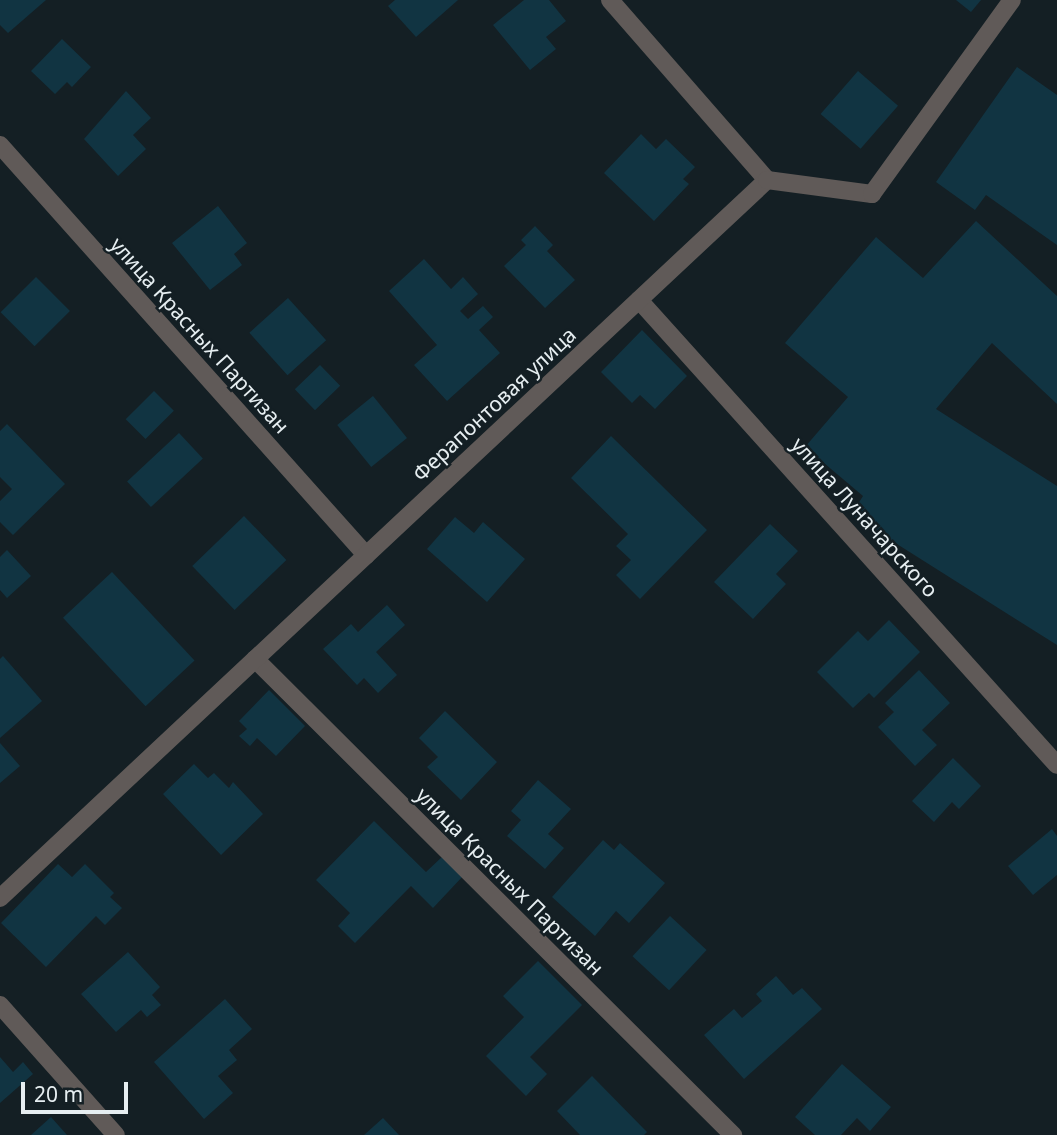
<!DOCTYPE html>
<html>
<head>
<meta charset="utf-8">
<style>
  body { margin:0 }
  #map { position:relative; width:1057px; height:1135px; overflow:hidden; background:#141f24; font-family:"Noto Sans",sans-serif }
  div>[style] { position:absolute }
  .building>* { inset:0; background:#113442; transform-origin:0 0 }
  .minor>* { height:18px; margin:-9px; padding:0 9px; transform-origin:9px; border-radius:9px; background:#605a58 }
  span { translate:-50% -50%; white-space:nowrap; text-align:center; line-height:1.15; -webkit-text-stroke:5px #141f24; paint-order:stroke }
  .street-label { font-size:21px; color:#e6eef1 }
  .scale { position:absolute; left:21px; top:1082px; width:107px; height:32px; box-sizing:border-box; border:4px solid #e6eef1; border-top:0; padding-left:9px; font-size:21px; line-height:24px; white-space:nowrap; color:#e6eef1; -webkit-text-stroke:5px #141f24; paint-order:stroke }
</style>
</head>
<body>
<div id="map">
  <div class="building">
    <i style="clip-path:polygon(0 0,46px 0,8px 33px,0 25px)"></i>
    <i style="clip-path:polygon(395px 0,458px 0,416px 37px,388px 6px)"></i>
    <i style="clip-path:polygon(524px 0,549px 0,566px 21px,546px 37px,556px 49px,530px 70px,493px 25px)"></i>
    <i style="clip-path:polygon(956px 0,981px 0,971px 12px)"></i>
    <i style="clip-path:polygon(62px 39px,91px 67px,72px 87px,67px 82px,55px 94px,31px 71px)"></i>
    <i style="clip-path:polygon(1017px 67px,1057px 95px,1057px 245px,986px 195px,975px 210px,936px 182px)"></i>
    <i style="left:858px;top:71px;width:53px;height:57px;rotate:41deg"></i>
    <i style="clip-path:polygon(126px 91px,151px 118px,133px 135px,146px 149px,118px 176px,84px 139px)"></i>
    <i style="clip-path:polygon(641px 134px,656px 149px,666px 139px,695px 167px,683px 179px,689px 184px,654px 221px,604px 173px)"></i>
    <i style="clip-path:polygon(218px 206px,247px 243px,234px 254px,242px 265px,210px 290px,172px 243px)"></i>
    <i style="clip-path:polygon(976px 221px,1057px 296px,1057px 404px,992px 343px,936px 409px,1057px 486px,1057px 645px,851px 515px,863px 496px,805px 447px,848px 397px,785px 343px,876px 237px,923px 278px)"></i>
    <i style="clip-path:polygon(535px 226px,553px 245px,547px 251px,575px 280px,545px 308px,504px 266px,526px 245px,521px 240px)"></i>
    <i style="clip-path:polygon(424px 259px,451px 289px,463px 277px,478px 294px,460px 311px,468px 319px,483px 306px,493px 317px,479px 330px,500px 353px,447px 401px,414px 365px,437px 345px,389px 291px)"></i>
    <i style="left:36px;top:277px;width:48px;height:50px;rotate:45deg"></i>
    <i style="left:288px;top:298px;width:57px;height:52px;rotate:48deg"></i>
    <i style="clip-path:polygon(642px 330px,687px 376px,655px 409px,640px 395px,632px 403px,601px 372px)"></i>
    <i style="left:320px;top:365px;width:29px;height:35px;rotate:46deg"></i>
    <i style="left:154px;top:391px;width:28px;height:40px;rotate:45deg"></i>
    <i style="left:373px;top:396px;width:54px;height:46px;rotate:51deg"></i>
    <i style="clip-path:polygon(7px 424px,65px 484px,13px 535px,0 522px,0 501px,12px 489px,0 477px,0 431px)"></i>
    <i style="left:179px;top:433px;width:35px;height:71px;rotate:47deg"></i>
    <i style="clip-path:polygon(611px 436px,707px 530px,640px 599px,616px 575px,631px 560px,616px 546px,628px 534px,571px 478px)"></i>
    <i style="left:244px;top:516px;width:61px;height:72px;rotate:46deg"></i>
    <i style="clip-path:polygon(455px 517px,474px 533px,483px 522px,525px 559px,487px 602px,427px 549px)"></i>
    <i style="clip-path:polygon(770px 524px,798px 551px,776px 574px,786px 584px,753px 619px,714px 582px)"></i>
    <i style="clip-path:polygon(7px 550px,31px 576px,7px 598px,0 590px,0 557px)"></i>
    <i style="left:112px;top:572px;width:121px;height:67px;rotate:47deg"></i>
    <i style="clip-path:polygon(387px 605px,405px 625px,376px 652px,397px 675px,378px 693px,364px 678px,357px 685px,323px 649px,351px 624px,358px 632px)"></i>
    <i style="clip-path:polygon(889px 620px,920px 652px,874px 698px,869px 693px,853px 708px,817px 672px,858px 631px,868px 641px)"></i>
    <i style="clip-path:polygon(3px 656px,42px 701px,0 738px,0 659px)"></i>
    <i style="clip-path:polygon(919px 670px,950px 703px,922px 730px,937px 745px,915px 766px,878px 727px,894px 712px,885px 703px)"></i>
    <i style="clip-path:polygon(269px 690px,305px 726px,276px 756px,257px 738px,250px 746px,239px 736px,247px 729px,239px 721px)"></i>
    <i style="clip-path:polygon(445px 711px,497px 762px,461px 800px,427px 767px,438px 757px,419px 738px)"></i>
    <i style="clip-path:polygon(0 743px,20px 766px,0 783px)"></i>
    <i style="clip-path:polygon(953px 758px,981px 786px,959px 809px,952px 802px,934px 822px,912px 801px)"></i>
    <i style="clip-path:polygon(194px 764px,208px 778px,214px 773px,229px 788px,233px 782px,263px 814px,221px 855px,163px 794px)"></i>
    <i style="clip-path:polygon(538px 780px,571px 809px,548px 834px,564px 848px,545px 869px,507px 836px,521px 820px,511px 811px)"></i>
    <i style="clip-path:polygon(374px 821px,426px 872px,444px 855px,464px 875px,433px 908px,411px 886px,355px 943px,338px 926px,350px 913px,316px 880px)"></i>
    <i style="clip-path:polygon(1052px 829px,1057px 836px,1057px 875px,1033px 895px,1008px 866px)"></i>
    <i style="clip-path:polygon(603px 840px,614px 850px,620px 843px,665px 883px,629px 923px,616px 911px,595px 936px,552px 897px)"></i>
    <i style="clip-path:polygon(58px 864px,72px 877px,85px 864px,114px 893px,110px 897px,122px 908px,105px 925px,96px 916px,46px 967px,1px 923px)"></i>
    <i style="left:670px;top:916px;width:50px;height:55px;rotate:43deg"></i>
    <i style="clip-path:polygon(128px 952px,160px 987px,152px 995px,161px 1005px,147px 1017px,141px 1010px,116px 1032px,81px 994px)"></i>
    <i style="clip-path:polygon(538px 961px,582px 1005px,530px 1057px,547px 1074px,526px 1096px,486px 1056px,524px 1017px,503px 996px)"></i>
    <i style="clip-path:polygon(776px 976px,793px 995px,802px 988px,822px 1009px,744px 1079px,704px 1035px,734px 1009px,742px 1018px,762px 1001px,756px 994px)"></i>
    <i style="clip-path:polygon(225px 999px,252px 1029px,229px 1050px,237px 1060px,218px 1076px,233px 1093px,204px 1119px,154px 1062px)"></i>
    <i style="clip-path:polygon(0 1057px,13px 1072px,23px 1062px,33px 1074px,0 1103px)"></i>
    <i style="clip-path:polygon(842px 1064px,891px 1107px,870px 1131px,857px 1118px,841px 1135px,815px 1135px,795px 1117px)"></i>
    <i style="clip-path:polygon(592px 1076px,647px 1132px,644px 1135px,580px 1135px,557px 1111px)"></i>
    <i style="clip-path:polygon(51px 1117px,67px 1135px,31px 1135px)"></i>
    <i style="clip-path:polygon(383px 1118px,399px 1135px,364px 1135px)"></i>
  </div>
  <div class="minor">
    <i style="left:610px;top:0;width:239px;rotate:48.9deg"></i>
    <i style="left:0;top:145px;width:550px;rotate:48.25deg"></i>
    <i style="left:639px;top:300px;width:625px;rotate:48.05deg"></i>
    <i style="left:255px;top:659px;width:675px;rotate:44.88deg"></i>
    <i style="left:0;top:898px;width:1051px;rotate:-43.11deg"></i>
    <i style="left:767px;top:180px;width:106px;rotate:7.6deg"></i>
    <i style="left:872px;top:194px;width:239px;rotate:-54.2deg"></i>
    <i style="left:0;top:1005px;width:174px;rotate:48.3deg"></i>
  </div>
  <div class="street-label">
    <span style="left:200px;top:335px;rotate:48deg">улица Красных Партизан</span>
    <span style="left:494px;top:404px;rotate:-43deg">Ферапонтовая улица</span>
    <span style="left:865px;top:517px;rotate:48deg">улица Луначарского</span>
    <span style="left:510px;top:881px;rotate:45deg">улица Красных Партизан</span>
  </div>
  <div class="scale">20 m</div>
</div>
</body>
</html>
